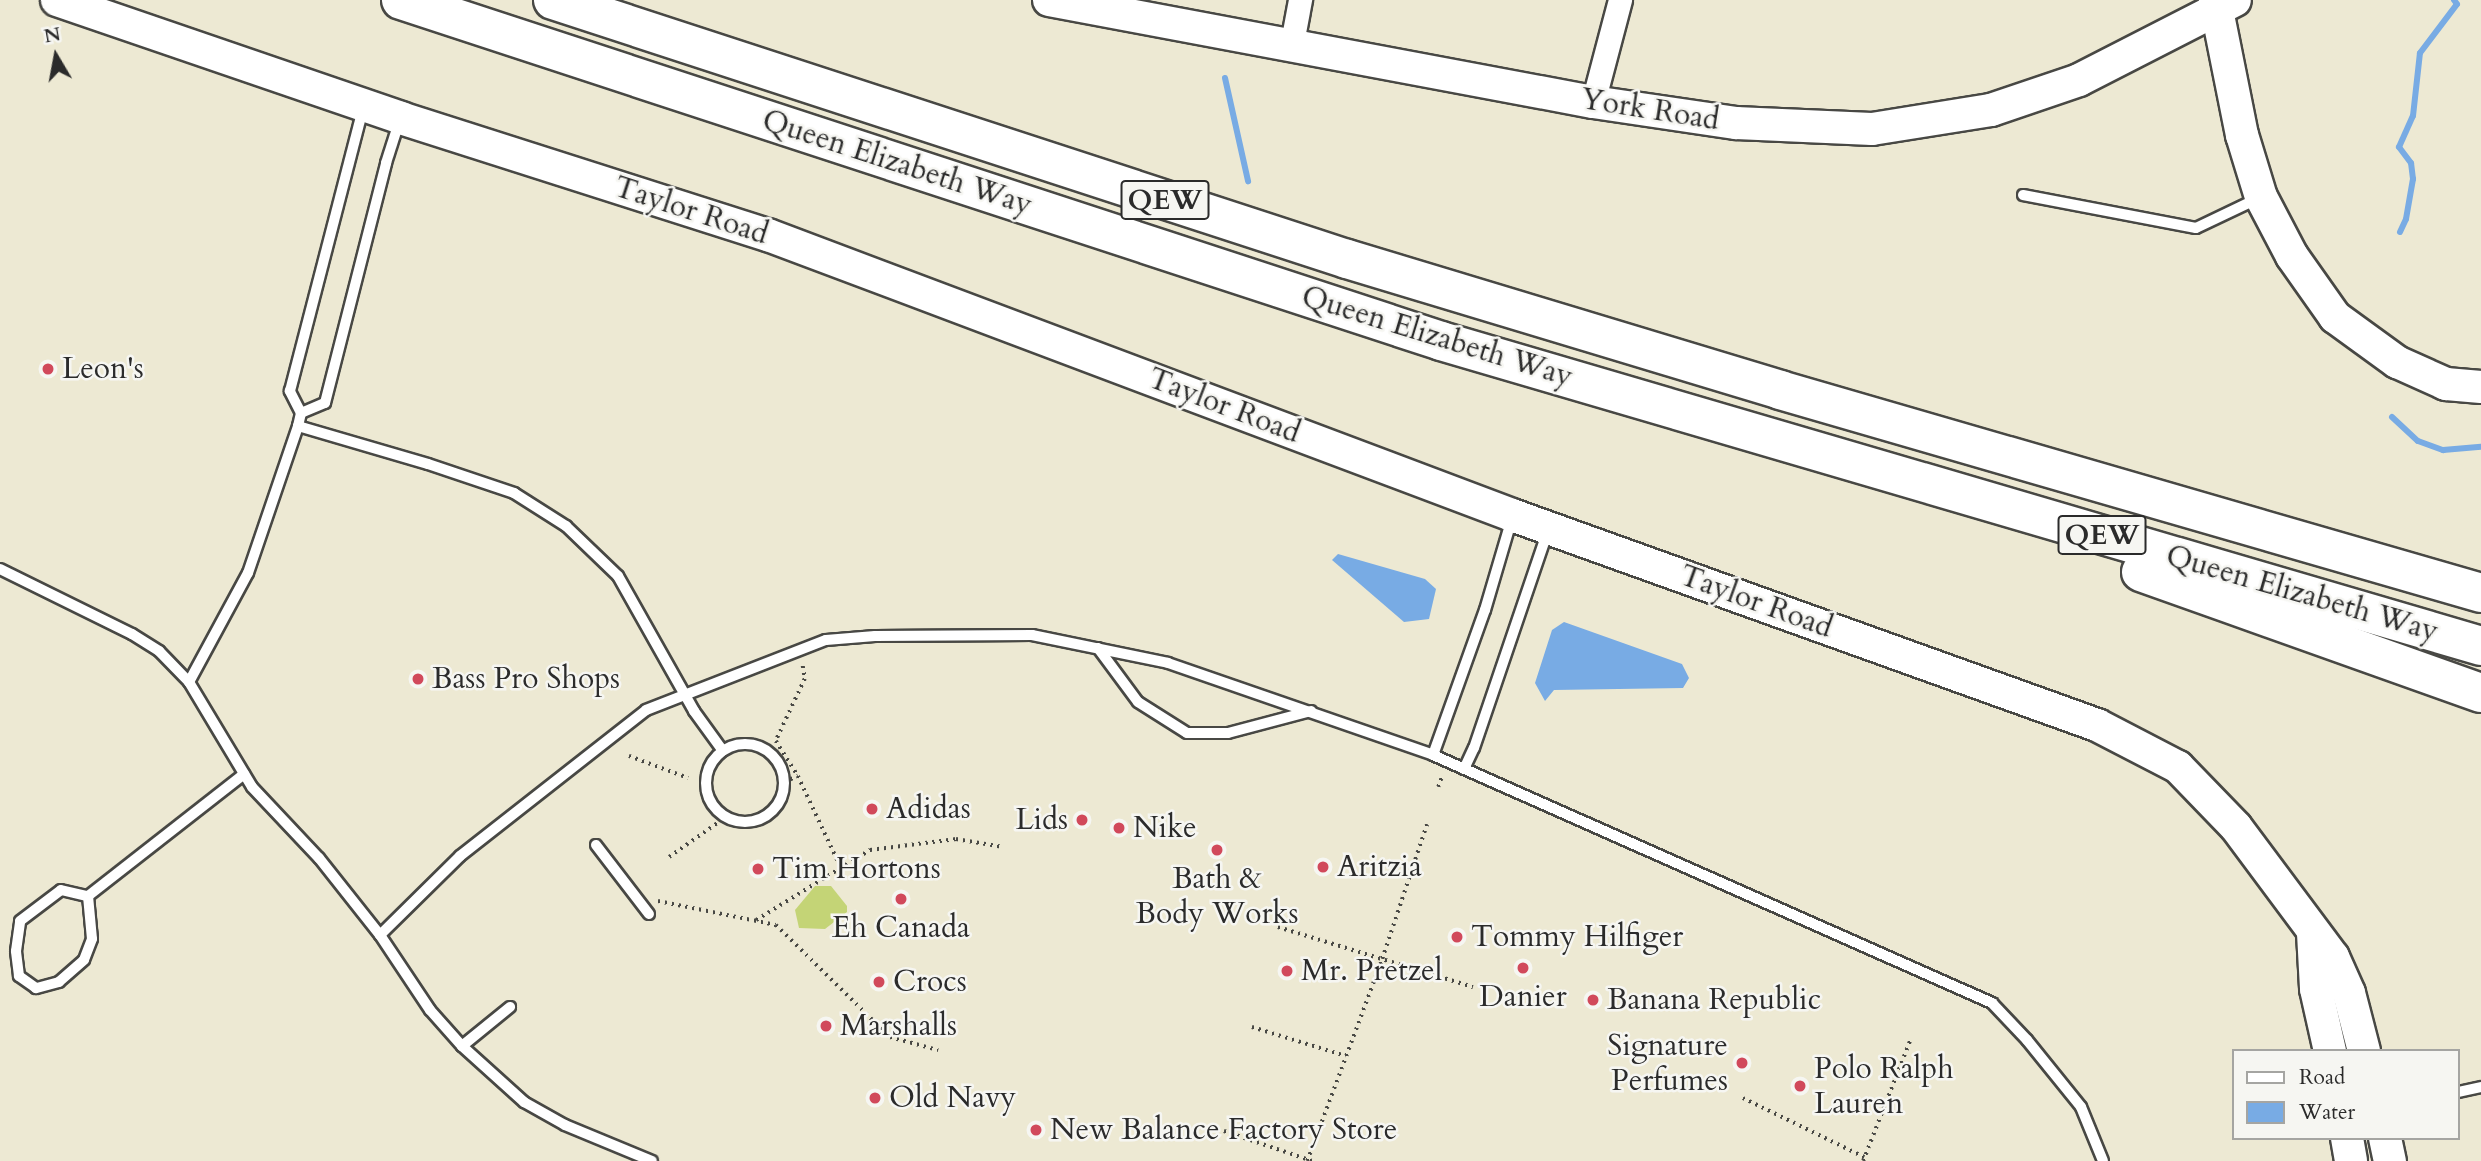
<!DOCTYPE html>
<html>
<head>
<meta charset="utf-8">
<style>
  body { margin:0 }
  #map { position:relative; width:2481px; height:1161px; overflow:hidden; background:#ede9d3; font-family:Cardo,serif }
  div>[style] { position:absolute }
  .green>* { inset:0; background:#c4d476 }
  .water>* { inset:0; background:#78abe4 }
  .stream>* { height:6px; margin:-3px; padding:0 3px; transform-origin:3px; border-radius:3px; background:#78abe4 }
  .path>* { height:3.5px; margin-top:-1.75px; transform-origin:0; background:repeating-linear-gradient(90deg,#484844 0 2px,transparent 0 7px) }
  .roads { filter:drop-shadow(2px 0 #484844) drop-shadow(-2px 0 #484844) drop-shadow(0 2px #484844) drop-shadow(0 -2px #484844) }
  .service>* { height:10px; margin:-5px; padding:0 5px; transform-origin:5px; border-radius:5px; background:#fff }
  .service>.ring { margin:-5px; padding:0; box-sizing:content-box; background:none; border:10px solid #fff; border-radius:50% }
  .minor>* { height:23px; margin:-11.5px; padding:0 11.5px; transform-origin:11.5px; border-radius:11.5px; background:#fff }
  .secondary>* { height:32px; margin:-16px; padding:0 16px; transform-origin:16px; border-radius:16px; background:#fff }
  .motorway>* { height:38px; margin:-19px; padding:0 19px; transform-origin:19px; border-radius:19px; background:#fff }
  .dots>* { width:19px; height:19px; translate:-50% -50%; box-sizing:border-box; border:4px solid #f6f6f2; border-radius:50% }
  span { translate:-50% -50%; white-space:nowrap; text-align:center; line-height:1.15; -webkit-text-stroke:5px #f6f6f2; paint-order:stroke }
  .shield-label span { padding:2px 5px; background:#f6f6f2; border:2px solid; border-radius:5px; -webkit-text-stroke-width:0 }
  .shield-label { font-size:28px; color:#2b2b2b; font-weight:700 }
  .street-label { font-size:30px; color:#2b2b2b }
  .poi-label { font-size:30px; color:#2b2b2b }
  .left { translate:0 -50%; text-align:left }
  .right { translate:-100% -50%; text-align:right }
  .legend { position:absolute; left:2232px; top:1049px; width:228px; height:91px; box-sizing:border-box; background:#f6f6f2; border:2px solid #a5a5a2; margin:0; padding:9px 12px; list-style:none; font-size:21px; color:#2b2b2b }
  .legend li { display:flex; align-items:center; gap:14px; height:35px }
  .legend b { width:35px; border:2px solid #a5a5a2 }
  .north { position:absolute; left:21px; top:21px; width:70px; height:70px; -webkit-text-stroke:5px #f6f6f2; paint-order:stroke; rotate:350deg; font-size:19px; font-weight:700; line-height:28px; text-align:center; color:#2b2b2b }
  .north::after { content:''; display:block; margin:auto; width:24px; height:32px; background:#2b2b2b; clip-path:polygon(50% 0,100% 100%,50% 72%,0 100%) }
</style>
</head>
<body>
<div id="map">
  <div class="green">
    <i style="clip-path:polygon(815px 886px,831px 886px,847px 906px,847px 912px,825px 929px,799px 928px,795px 910px)"></i>
  </div>
  <div class="water">
    <i style="clip-path:polygon(1338px 554px,1425px 579px,1436px 589px,1429px 619px,1404px 622px,1332px 560px)"></i>
    <i style="clip-path:polygon(1564px 622px,1682px 664px,1689px 678px,1683px 688px,1554px 690px,1545px 701px,1535px 683px,1552px 630px)"></i>
  </div>
  <div class="stream">
    <i style="left:1225px;top:78px;width:106px;rotate:77.4deg"></i>
    <i style="left:2400px;top:232px;width:14px;rotate:-65deg"></i>
    <i style="left:2406px;top:219px;width:41px;rotate:-80.1deg"></i>
    <i style="left:2413px;top:179px;width:16px;rotate:-97deg"></i>
    <i style="left:2411px;top:163px;width:20px;rotate:-127deg"></i>
    <i style="left:2399px;top:147px;width:34px;rotate:-66deg"></i>
    <i style="left:2413px;top:116px;width:63px;rotate:-83.7deg"></i>
    <i style="left:2420px;top:53px;width:61px;rotate:-52.9deg"></i>
    <i style="left:2457px;top:4px;width:5px;rotate:-127deg"></i>
    <i style="left:2392px;top:417px;width:35px;rotate:43deg"></i>
    <i style="left:2418px;top:441px;width:27px;rotate:20deg"></i>
    <i style="left:2443px;top:450px;width:38px;rotate:-5deg"></i>
  </div>
  <div class="path">
    <i style="left:803px;top:666px;width:13px;rotate:81deg"></i>
    <i style="left:805px;top:679px;width:68px;rotate:115.1deg"></i>
    <i style="left:776px;top:741px;width:41px;rotate:57.8deg"></i>
    <i style="left:798px;top:776px;width:102px;rotate:64.9deg"></i>
    <i style="left:629px;top:756px;width:63px;rotate:20.4deg"></i>
    <i style="left:784px;top:782px;width:15px;rotate:-23deg"></i>
    <i style="left:1438px;top:787px;width:12px;rotate:-70deg"></i>
    <i style="left:669px;top:857px;width:70px;rotate:-35.1deg"></i>
    <i style="left:658px;top:901px;width:120px;rotate:11.5deg"></i>
    <i style="left:776px;top:925px;width:160px;rotate:44.5deg"></i>
    <i style="left:890px;top:1037px;width:50px;rotate:15.2deg"></i>
    <i style="left:756px;top:920px;width:134px;rotate:-31.6deg"></i>
    <i style="left:870px;top:850px;width:87px;rotate:-7.3deg"></i>
    <i style="left:956px;top:839px;width:48px;rotate:9.7deg"></i>
    <i style="left:1278px;top:927px;width:204px;rotate:17.1deg"></i>
    <i style="left:1252px;top:1027px;width:98px;rotate:17.1deg"></i>
    <i style="left:1743px;top:1098px;width:135px;rotate:26deg"></i>
    <i style="left:1224px;top:1131px;width:93px;rotate:18.8deg"></i>
    <i style="left:1307px;top:1161px;width:215px;rotate:-69.6deg"></i>
    <i style="left:1382px;top:959px;width:142px;rotate:-71.6deg"></i>
    <i style="left:1863px;top:1161px;width:132px;rotate:-68.7deg"></i>
  </div>
  <div class="roads">
    <div class="service">
      <i style="left:2023px;top:195px;width:176px;rotate:10.8deg"></i>
      <i style="left:2196px;top:228px;width:70px;rotate:-25.5deg"></i>
      <i style="left:301px;top:413px;width:26px;rotate:-23deg"></i>
      <i style="left:325px;top:403px;width:248px;rotate:-75.7deg"></i>
      <i style="left:386px;top:163px;width:46px;rotate:-72.3deg"></i>
      <i style="left:298px;top:426px;width:135px;rotate:16.3deg"></i>
      <i style="left:428px;top:464px;width:91px;rotate:18.6deg"></i>
      <i style="left:514px;top:493px;width:62px;rotate:32.4deg"></i>
      <i style="left:566px;top:526px;width:72px;rotate:43.9deg"></i>
      <i style="left:618px;top:576px;width:155px;rotate:60.6deg"></i>
      <i style="left:694px;top:711px;width:49px;rotate:54.1deg"></i>
      <i style="left:0;top:569px;width:147px;rotate:26.2deg"></i>
      <i style="left:132px;top:634px;width:32px;rotate:32deg"></i>
      <i style="left:159px;top:651px;width:43px;rotate:45.9deg"></i>
      <i style="left:189px;top:682px;width:122px;rotate:59deg"></i>
      <i style="left:252px;top:787px;width:98px;rotate:46.7deg"></i>
      <i style="left:319px;top:858px;width:98px;rotate:51.6deg"></i>
      <i style="left:380px;top:935px;width:90px;rotate:56.3deg"></i>
      <i style="left:430px;top:1010px;width:48px;rotate:48.4deg"></i>
      <i style="left:462px;top:1046px;width:84px;rotate:42.1deg"></i>
      <i style="left:524px;top:1102px;width:47px;rotate:29.3deg"></i>
      <i style="left:565px;top:1125px;width:94px;rotate:22.5deg"></i>
      <i style="left:1098px;top:648px;width:67px;rotate:53.5deg"></i>
      <i style="left:1138px;top:702px;width:58px;rotate:32.3deg"></i>
      <i style="left:1187px;top:733px;width:41px"></i>
      <i style="left:1228px;top:733px;width:86px;rotate:-14.8deg"></i>
      <i style="left:189px;top:682px;width:124px;rotate:-61.6deg"></i>
      <i style="left:248px;top:573px;width:155px;rotate:-71.2deg"></i>
      <i style="left:298px;top:426px;width:13px;rotate:-77deg"></i>
      <i style="left:301px;top:413px;width:25px;rotate:-117deg"></i>
      <i style="left:290px;top:391px;width:292px;rotate:-75.5deg"></i>
      <i class="ring" style="left:706px;top:744px;width:68px;height:68px"></i>
      <i style="left:1433px;top:755px;width:154px;rotate:-70.3deg"></i>
      <i style="left:1485px;top:610px;width:96px;rotate:-73.6deg"></i>
      <i style="left:1464px;top:769px;width:23px;rotate:-65deg"></i>
      <i style="left:1474px;top:748px;width:229px;rotate:-71.2deg"></i>
      <i style="left:596px;top:845px;width:87px;rotate:52.5deg"></i>
      <i style="left:61px;top:890px;width:28px;rotate:13deg"></i>
      <i style="left:88px;top:896px;width:43px;rotate:84.7deg"></i>
      <i style="left:92px;top:939px;width:22px;rotate:111deg"></i>
      <i style="left:84px;top:960px;width:33px;rotate:139deg"></i>
      <i style="left:59px;top:982px;width:24px;rotate:165deg"></i>
      <i style="left:36px;top:988px;width:21px;rotate:-145deg"></i>
      <i style="left:19px;top:976px;width:25px;rotate:-97deg"></i>
      <i style="left:16px;top:951px;width:30px;rotate:-82deg"></i>
      <i style="left:20px;top:921px;width:51px;rotate:-37.1deg"></i>
      <i style="left:88px;top:896px;width:198px;rotate:-38deg"></i>
      <i style="left:380px;top:935px;width:112px;rotate:-44.6deg"></i>
      <i style="left:460px;top:856px;width:236px;rotate:-38.1deg"></i>
      <i style="left:646px;top:710px;width:193px;rotate:-21.3deg"></i>
      <i style="left:826px;top:640px;width:49px;rotate:-4.7deg"></i>
      <i style="left:875px;top:636px;width:157px;rotate:-0.4deg"></i>
      <i style="left:1032px;top:635px;width:139px;rotate:11.6deg"></i>
      <i style="left:1168px;top:663px;width:281px;rotate:19.1deg"></i>
      <i style="left:1433px;top:755px;width:612px;rotate:23.92deg"></i>
      <i style="left:1992px;top:1003px;width:51px;rotate:46.6deg"></i>
      <i style="left:2027px;top:1040px;width:86px;rotate:51.1deg"></i>
      <i style="left:2081px;top:1107px;width:58px;rotate:67.8deg"></i>
      <i style="left:462px;top:1046px;width:62px;rotate:-39.1deg"></i>
      <i style="left:2458px;top:1092px;width:24px;rotate:-12deg"></i>
    </div>
    <div class="minor">
      <i style="left:1291px;top:48px;width:49px;rotate:-79.4deg"></i>
      <i style="left:1593px;top:102px;width:106px;rotate:-75.2deg"></i>
    </div>
    <div class="secondary">
      <i style="left:57px;top:0;width:364px;rotate:18.9deg"></i>
      <i style="left:401px;top:118px;width:385px;rotate:17.7deg"></i>
      <i style="left:768px;top:235px;width:795px;rotate:20.62deg"></i>
      <i style="left:1512px;top:515px;width:622px;rotate:19.75deg"></i>
      <i style="left:2097px;top:725px;width:91px;rotate:27.4deg"></i>
      <i style="left:2178px;top:767px;width:83px;rotate:46deg"></i>
      <i style="left:2236px;top:827px;width:162px;rotate:53.3deg"></i>
      <i style="left:2333px;top:957px;width:39px;rotate:66deg"></i>
      <i style="left:2349px;top:993px;width:60px;rotate:75.5deg"></i>
      <i style="left:1049px;top:0;width:553px;rotate:10.62deg"></i>
      <i style="left:1593px;top:102px;width:145px;rotate:8.4deg"></i>
      <i style="left:1736px;top:123px;width:136px;rotate:2.5deg"></i>
      <i style="left:1872px;top:129px;width:121px;rotate:-9.1deg"></i>
      <i style="left:1991px;top:110px;width:93px;rotate:-18.8deg"></i>
      <i style="left:2079px;top:80px;width:175px;rotate:-27.1deg"></i>
      <i style="left:2215px;top:0;width:138px;rotate:78.7deg"></i>
      <i style="left:2242px;top:135px;width:65px;rotate:73deg"></i>
      <i style="left:2261px;top:197px;width:67px;rotate:62.3deg"></i>
      <i style="left:2292px;top:256px;width:75px;rotate:54.8deg"></i>
      <i style="left:2335px;top:317px;width:77px;rotate:36deg"></i>
      <i style="left:2397px;top:362px;width:54px;rotate:24.2deg"></i>
      <i style="left:2446px;top:384px;width:35px;rotate:5deg"></i>
      <i style="left:2313px;top:933px;width:56px;rotate:86.9deg"></i>
      <i style="left:2316px;top:989px;width:64px;rotate:77.3deg"></i>
      <i style="left:2347px;top:1138px;width:23px;rotate:80deg"></i>
      <i style="left:2385px;top:1138px;width:24px;rotate:78deg"></i>
    </div>
    <div class="motorway">
      <i style="left:401px;top:0;width:1094px;rotate:18.15deg"></i>
      <i style="left:1441px;top:341px;width:1084px;rotate:16.34deg"></i>
      <i style="left:553px;top:0;width:835px;rotate:18.07deg"></i>
      <i style="left:1347px;top:259px;width:452px;rotate:16.8deg"></i>
      <i style="left:1780px;top:390px;width:730px;rotate:16.15deg"></i>
      <i style="left:2141px;top:572px;width:361px;rotate:19.6deg"></i>
    </div>
  </div>
  <div class="dots">
    <i style="left:48px;top:369px;background:#d1495b"></i>
    <i style="left:418px;top:679px;background:#d1495b"></i>
    <i style="left:872px;top:809px;background:#d1495b"></i>
    <i style="left:1082px;top:820px;background:#d1495b"></i>
    <i style="left:1119px;top:828px;background:#d1495b"></i>
    <i style="left:1217px;top:850px;background:#d1495b"></i>
    <i style="left:1323px;top:867px;background:#d1495b"></i>
    <i style="left:758px;top:869px;background:#d1495b"></i>
    <i style="left:901px;top:899px;background:#d1495b"></i>
    <i style="left:1457px;top:937px;background:#d1495b"></i>
    <i style="left:1523px;top:968px;background:#d1495b"></i>
    <i style="left:1287px;top:971px;background:#d1495b"></i>
    <i style="left:879px;top:982px;background:#d1495b"></i>
    <i style="left:1593px;top:1000px;background:#d1495b"></i>
    <i style="left:826px;top:1026px;background:#d1495b"></i>
    <i style="left:1742px;top:1063px;background:#d1495b"></i>
    <i style="left:1800px;top:1086px;background:#d1495b"></i>
    <i style="left:875px;top:1098px;background:#d1495b"></i>
    <i style="left:1036px;top:1130px;background:#d1495b"></i>
  </div>
  <div class="shield-label">
    <span style="left:1165px;top:200px">QEW</span>
    <span style="left:2102px;top:535px">QEW</span>
  </div>
  <div class="street-label">
    <span style="left:1650px;top:110px;rotate:9deg">York Road</span>
    <span style="left:897px;top:163px;rotate:18deg">Queen Elizabeth Way</span>
    <span style="left:691px;top:211px;rotate:18deg">Taylor Road</span>
    <span style="left:1437px;top:337px;rotate:17deg">Queen Elizabeth Way</span>
    <span style="left:1224px;top:406px;rotate:21deg">Taylor Road</span>
    <span style="left:2302px;top:594px;rotate:16deg">Queen Elizabeth Way</span>
    <span style="left:1756px;top:602px;rotate:20deg">Taylor Road</span>
  </div>
  <div class="poi-label">
    <span class="left" style="left:62px;top:369px">Leon's</span>
    <span class="left" style="left:432px;top:679px">Bass Pro Shops</span>
    <span class="left" style="left:886px;top:809px">Adidas</span>
    <span class="right" style="left:1068px;top:820px">Lids</span>
    <span class="left" style="left:1133px;top:828px">Nike</span>
    <span class="left" style="left:1337px;top:867px">Aritzia</span>
    <span class="left" style="left:772px;top:869px">Tim Hortons</span>
    <span style="left:1217px;top:896px">Bath &amp;<br>Body Works</span>
    <span style="left:901px;top:928px">Eh Canada</span>
    <span class="left" style="left:1471px;top:937px">Tommy Hilfiger</span>
    <span class="left" style="left:1301px;top:971px">Mr. Pretzel</span>
    <span class="left" style="left:893px;top:982px">Crocs</span>
    <span style="left:1523px;top:997px">Danier</span>
    <span class="left" style="left:1607px;top:1000px">Banana Republic</span>
    <span class="left" style="left:840px;top:1026px">Marshalls</span>
    <span class="right" style="left:1728px;top:1063px">Signature<br>Perfumes</span>
    <span class="left" style="left:1814px;top:1086px">Polo Ralph<br>Lauren</span>
    <span class="left" style="left:889px;top:1098px">Old Navy</span>
    <span class="left" style="left:1050px;top:1130px">New Balance Factory Store</span>
  </div>
  <ul class="legend">
  <li><b style="height:9px;background:#fff"></b>Road</li>
  <li><b style="height:19px;background:#78abe4"></b>Water</li>
  </ul>
  <div class="north">N</div>
</div>
</body>
</html>
